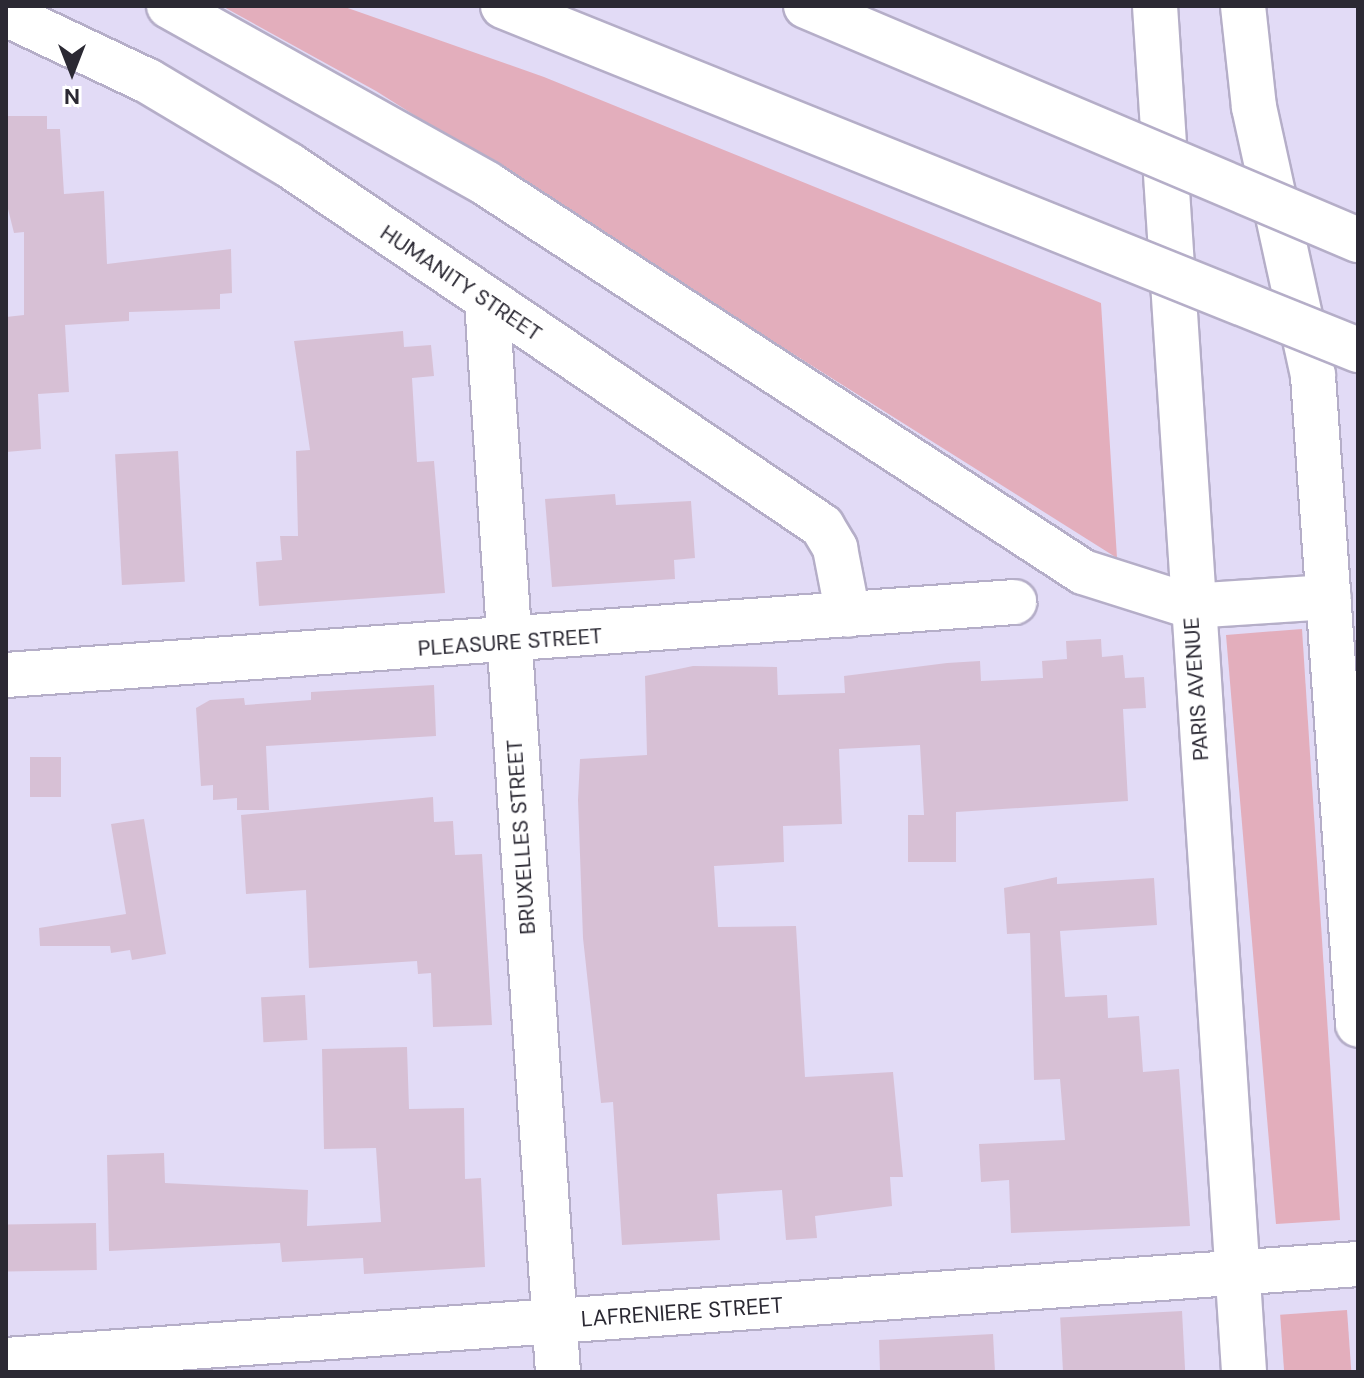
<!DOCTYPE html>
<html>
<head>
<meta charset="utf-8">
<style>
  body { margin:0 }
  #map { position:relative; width:1364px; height:1378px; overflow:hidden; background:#e2dbf6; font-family:"DM Sans",sans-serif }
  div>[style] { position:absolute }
  .green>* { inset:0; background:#e3aebc; transform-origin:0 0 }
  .building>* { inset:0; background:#d7c0d5; transform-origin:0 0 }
  .roads { filter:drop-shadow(2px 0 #b5aec8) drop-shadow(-2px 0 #b5aec8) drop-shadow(0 2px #b5aec8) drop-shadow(0 -2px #b5aec8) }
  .minor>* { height:44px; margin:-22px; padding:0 22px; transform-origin:22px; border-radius:22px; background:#fff }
  .highway>* { height:44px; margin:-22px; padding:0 22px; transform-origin:22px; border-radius:22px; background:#fff }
  .bridges { filter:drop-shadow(2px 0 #b5aec8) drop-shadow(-2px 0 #b5aec8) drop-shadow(0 2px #b5aec8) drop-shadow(0 -2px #b5aec8) }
  .highway-bridge>* { height:44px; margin:-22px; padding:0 22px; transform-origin:22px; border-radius:22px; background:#fff }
  span { translate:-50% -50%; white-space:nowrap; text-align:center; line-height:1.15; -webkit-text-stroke:6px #fff; paint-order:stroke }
  .street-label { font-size:22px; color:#2b2933 }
  .frame { position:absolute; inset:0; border:8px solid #2b2933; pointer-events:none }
  .north { position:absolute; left:32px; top:32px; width:80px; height:80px; -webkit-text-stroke:6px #fff; paint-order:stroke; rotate:180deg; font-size:22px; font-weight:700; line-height:32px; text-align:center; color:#2b2933 }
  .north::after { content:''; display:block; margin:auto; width:28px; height:36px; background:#2b2933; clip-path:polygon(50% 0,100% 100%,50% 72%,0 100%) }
</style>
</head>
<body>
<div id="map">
  <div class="green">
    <i style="clip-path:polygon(222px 6px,342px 6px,544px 77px,1101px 303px,1117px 558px,376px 91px)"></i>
    <i style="clip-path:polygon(1302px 629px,1340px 1220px,1276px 1224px,1226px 635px)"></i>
    <i style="left:1347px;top:1310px;width:62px;height:67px;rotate:86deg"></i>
  </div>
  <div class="building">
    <i style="clip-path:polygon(6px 116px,47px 116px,47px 129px,60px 129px,64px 194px,104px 191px,107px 264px,231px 249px,232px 293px,220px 294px,220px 309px,129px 312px,129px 321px,65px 325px,69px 392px,38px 394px,41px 449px,6px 452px,6px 317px,24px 315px,24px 232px,14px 233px,6px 201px)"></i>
    <i style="clip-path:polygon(403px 331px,404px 347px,431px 345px,434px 376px,412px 378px,417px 462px,434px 461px,445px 593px,259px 606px,256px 562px,282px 560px,280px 536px,298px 536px,296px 451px,310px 450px,294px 341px)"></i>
    <i style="left:178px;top:451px;width:131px;height:63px;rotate:87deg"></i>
    <i style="clip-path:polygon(615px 494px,616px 505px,691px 501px,695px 558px,674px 560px,675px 579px,552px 587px,545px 499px)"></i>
    <i style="clip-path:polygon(1101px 639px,1102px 657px,1123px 655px,1125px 678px,1144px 677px,1146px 708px,1123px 709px,1128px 801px,956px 812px,956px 862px,908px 862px,908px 815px,924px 815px,920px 745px,839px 749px,842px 824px,783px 826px,784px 862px,714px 866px,718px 927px,796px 926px,805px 1077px,893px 1072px,903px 1177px,890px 1177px,892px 1206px,815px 1216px,817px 1238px,786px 1240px,782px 1190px,717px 1194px,720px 1240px,622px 1245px,613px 1102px,601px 1103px,583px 938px,578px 800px,580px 759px,647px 755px,645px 676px,693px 666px,777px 667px,778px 695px,845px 693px,844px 676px,947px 663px,980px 661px,981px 681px,1043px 678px,1042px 661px,1067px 659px,1066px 641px)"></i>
    <i style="clip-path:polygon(434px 685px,436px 736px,266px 746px,269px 810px,237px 810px,237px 798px,213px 800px,213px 785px,201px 786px,196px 708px,210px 700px,244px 698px,245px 705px,311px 700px,311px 692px)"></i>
    <i style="left:30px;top:757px;width:31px;height:40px"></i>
    <i style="clip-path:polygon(433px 797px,434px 822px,453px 821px,455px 855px,482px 854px,492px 1025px,433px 1027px,431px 973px,418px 974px,417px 961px,309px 968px,306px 890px,246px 894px,241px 815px)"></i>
    <i style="clip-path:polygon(144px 819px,166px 954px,132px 960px,130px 950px,111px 953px,110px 946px,40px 946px,39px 928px,126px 914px,111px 824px)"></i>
    <i style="clip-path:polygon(1057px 877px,1057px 884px,1154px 878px,1157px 925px,1060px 931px,1065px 997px,1107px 995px,1108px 1018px,1139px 1016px,1143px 1072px,1179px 1069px,1190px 1226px,1011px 1233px,1009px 1180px,981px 1182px,979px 1144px,1065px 1140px,1060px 1079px,1034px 1080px,1030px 933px,1007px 934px,1004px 888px)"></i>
    <i style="left:305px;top:995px;width:45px;height:44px;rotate:87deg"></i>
    <i style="clip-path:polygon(407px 1047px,409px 1109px,464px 1108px,465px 1179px,481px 1178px,485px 1267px,364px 1274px,363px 1258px,282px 1262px,280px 1243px,109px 1251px,107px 1155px,164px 1153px,165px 1183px,308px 1190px,307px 1226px,381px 1222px,376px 1148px,324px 1149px,322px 1049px)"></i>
    <i style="left:96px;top:1223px;width:47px;height:90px;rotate:89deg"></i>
    <i style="left:1182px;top:1311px;width:61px;height:122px;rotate:87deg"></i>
    <i style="clip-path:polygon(993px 1334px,995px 1372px,880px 1372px,879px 1340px)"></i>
  </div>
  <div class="roads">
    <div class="minor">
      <i style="left:1155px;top:6px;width:1369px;rotate:86.27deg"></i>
      <i style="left:1243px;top:6px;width:102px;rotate:83.8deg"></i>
      <i style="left:1254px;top:107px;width:275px;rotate:77.6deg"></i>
      <i style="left:1313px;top:376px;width:650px;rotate:86.03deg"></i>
      <i style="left:6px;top:14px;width:157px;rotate:25.3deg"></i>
      <i style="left:148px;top:81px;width:164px;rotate:30.8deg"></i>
      <i style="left:289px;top:165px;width:644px;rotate:34.11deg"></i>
      <i style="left:822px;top:526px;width:26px;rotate:59deg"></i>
      <i style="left:835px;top:548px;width:68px;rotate:79deg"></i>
      <i style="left:487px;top:301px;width:1073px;rotate:86.21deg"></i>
      <i style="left:6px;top:675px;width:1011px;rotate:-4.14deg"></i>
      <i style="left:6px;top:1360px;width:1355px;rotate:-4.06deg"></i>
    </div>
    <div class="highway">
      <i style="left:169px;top:6px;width:364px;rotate:29.2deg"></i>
      <i style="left:487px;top:184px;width:711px;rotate:33.06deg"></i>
      <i style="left:1083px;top:572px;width:112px;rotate:17.6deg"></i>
      <i style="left:1190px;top:606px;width:139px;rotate:-3.7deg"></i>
    </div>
  </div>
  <div class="bridges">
    <div class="highway-bridge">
      <i style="left:503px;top:6px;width:922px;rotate:21.92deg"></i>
      <i style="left:806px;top:6px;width:600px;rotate:22.97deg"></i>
    </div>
  </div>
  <div class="street-label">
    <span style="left:461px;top:283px;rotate:34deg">HUMANITY STREET</span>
    <span style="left:510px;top:642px;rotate:-4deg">PLEASURE STREET</span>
    <span style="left:1196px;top:689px;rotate:-94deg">PARIS AVENUE</span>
    <span style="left:521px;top:837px;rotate:-94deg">BRUXELLES STREET</span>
    <span style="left:682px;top:1312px;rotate:-4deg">LAFRENIERE STREET</span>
  </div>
  <div class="frame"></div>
  <div class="north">N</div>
</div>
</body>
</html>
